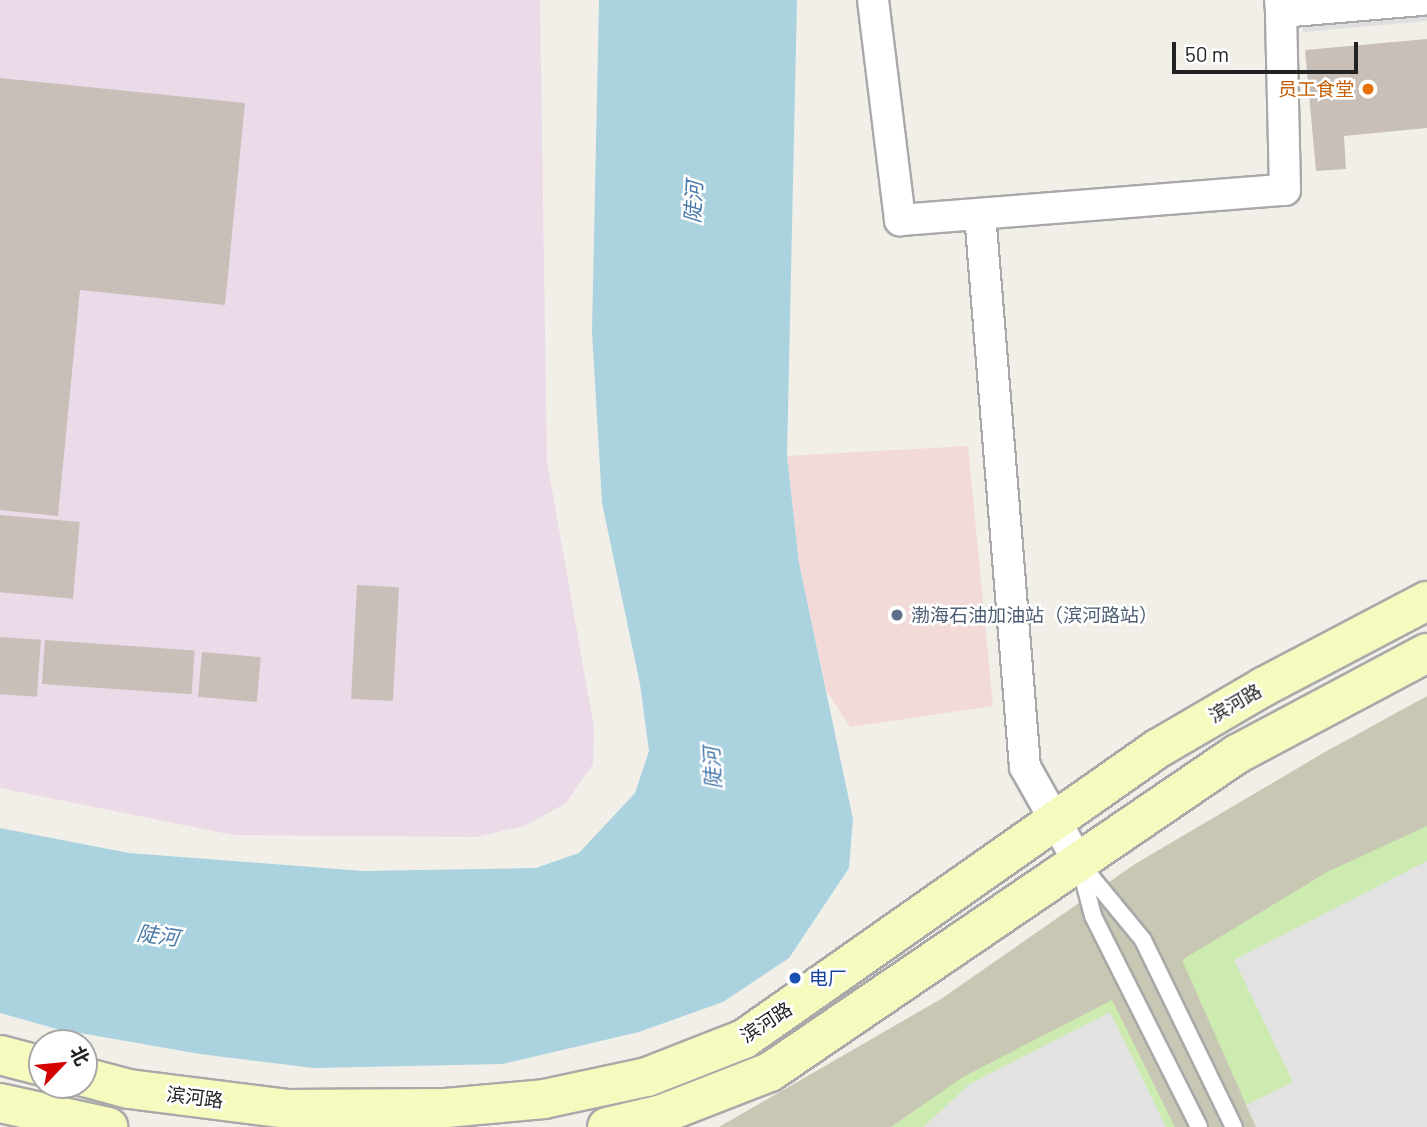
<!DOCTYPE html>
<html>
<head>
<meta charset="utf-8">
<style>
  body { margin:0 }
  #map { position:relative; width:1427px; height:1127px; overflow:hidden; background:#f2efe9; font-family:Barlow,"Noto Sans SC",sans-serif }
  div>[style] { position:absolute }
  .residential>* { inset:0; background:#e0dfdf }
  .commercial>* { inset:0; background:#f2dad9 }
  .industrial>* { inset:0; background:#ebdbe8 }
  .construction>* { inset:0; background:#c7c7b4 }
  .grass>* { inset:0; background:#cdebb0 }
  .parking>* { inset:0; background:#e2e2e2 }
  .water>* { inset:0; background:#aad3df }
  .building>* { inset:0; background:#c7bfb8; transform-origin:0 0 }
  .roads { filter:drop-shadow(2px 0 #a9a9a9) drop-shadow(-2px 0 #a9a9a9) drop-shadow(0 2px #a9a9a9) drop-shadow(0 -2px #a9a9a9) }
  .service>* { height:16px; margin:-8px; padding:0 8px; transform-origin:8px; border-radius:8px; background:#fff }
  .minor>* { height:30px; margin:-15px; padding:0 15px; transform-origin:15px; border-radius:15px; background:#fff }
  .secondary>* { height:38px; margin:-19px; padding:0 19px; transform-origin:19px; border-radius:19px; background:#f7fabf }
  .dots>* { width:19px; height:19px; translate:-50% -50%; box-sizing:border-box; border:4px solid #fff; border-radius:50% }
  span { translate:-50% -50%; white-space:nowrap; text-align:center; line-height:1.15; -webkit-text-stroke:5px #fff; paint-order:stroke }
  .food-label { font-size:19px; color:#c56008 }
  .right { translate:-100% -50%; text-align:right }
  .service-label { font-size:19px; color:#4e5e75 }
  .left { translate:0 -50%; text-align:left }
  .street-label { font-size:19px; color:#222 }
  .transit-label { font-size:19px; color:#164399 }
  .water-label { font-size:21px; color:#4a7aab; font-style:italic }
  .north { position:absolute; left:28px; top:1029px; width:70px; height:70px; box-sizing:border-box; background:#fff; border:2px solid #a7a7a7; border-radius:50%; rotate:64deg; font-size:19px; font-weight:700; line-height:28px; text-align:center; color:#222 }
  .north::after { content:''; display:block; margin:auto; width:24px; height:32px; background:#d40000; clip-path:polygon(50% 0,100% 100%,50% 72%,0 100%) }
  .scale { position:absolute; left:1172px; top:42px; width:186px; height:32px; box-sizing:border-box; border:4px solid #222; border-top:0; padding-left:9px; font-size:21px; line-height:24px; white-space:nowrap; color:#222; -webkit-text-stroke:5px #fff; paint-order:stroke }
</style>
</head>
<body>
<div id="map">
  <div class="residential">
    <i style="clip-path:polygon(1298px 0,1427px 0,1427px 21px,1303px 32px)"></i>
  </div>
  <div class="commercial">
    <i style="clip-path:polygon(968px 446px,993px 706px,850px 727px,826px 690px,799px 563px,787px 456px)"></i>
  </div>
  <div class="industrial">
    <i style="clip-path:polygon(0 0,540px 0,547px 461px,594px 728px,593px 764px,566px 803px,525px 826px,476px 837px,233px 835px,0 788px)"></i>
  </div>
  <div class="construction">
    <i style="clip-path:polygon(1427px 696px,1427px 1127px,719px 1127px,941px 999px,1135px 864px,1325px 752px)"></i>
  </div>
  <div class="grass">
    <i style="clip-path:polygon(1427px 826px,1427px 1127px,1256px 1127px,1182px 960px,1327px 872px)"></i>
    <i style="clip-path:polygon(1112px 1000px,1175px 1127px,891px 1127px,963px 1077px)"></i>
  </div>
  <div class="parking">
    <i style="clip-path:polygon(1427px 861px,1427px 1127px,1256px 1127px,1246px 1105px,1293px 1082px,1234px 960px)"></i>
    <i style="clip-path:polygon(1110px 1012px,1166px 1127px,924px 1127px,968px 1085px)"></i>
  </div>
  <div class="water">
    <i style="clip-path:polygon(599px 0,797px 0,787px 456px,799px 563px,853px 819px,849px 868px,789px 958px,723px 1002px,639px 1032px,503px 1064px,314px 1068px,200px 1054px,57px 1029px,0 1013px,0 828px,129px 853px,363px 871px,536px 868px,579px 853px,635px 793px,649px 751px,640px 684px,602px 503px,592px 331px)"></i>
  </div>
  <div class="building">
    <i style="clip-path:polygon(1427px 39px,1427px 128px,1344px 136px,1346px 169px,1316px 171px,1305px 50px)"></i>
    <i style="clip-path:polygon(0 78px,245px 103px,225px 305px,80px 290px,58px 516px,0 510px)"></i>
    <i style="left:0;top:515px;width:80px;height:77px;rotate:5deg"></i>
    <i style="left:357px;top:585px;width:42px;height:114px;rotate:3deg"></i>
    <i style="left:0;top:637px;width:41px;height:57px;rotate:4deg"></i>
    <i style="left:45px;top:640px;width:150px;height:44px;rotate:4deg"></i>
    <i style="left:202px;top:652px;width:59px;height:45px;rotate:5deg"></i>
  </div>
  <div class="roads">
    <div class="service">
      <i style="left:1079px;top:862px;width:101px;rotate:50.6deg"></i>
      <i style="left:1143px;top:940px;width:208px;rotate:64.1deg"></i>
      <i style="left:1080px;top:866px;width:52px;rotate:75.4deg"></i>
      <i style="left:1093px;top:916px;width:236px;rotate:63.3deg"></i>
    </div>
    <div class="minor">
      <i style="left:873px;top:0;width:222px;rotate:83deg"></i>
      <i style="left:900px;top:220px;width:386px;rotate:-4.5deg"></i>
      <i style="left:1285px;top:190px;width:178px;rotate:-91.3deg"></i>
      <i style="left:1280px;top:0;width:12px;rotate:85deg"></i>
      <i style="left:1281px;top:12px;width:141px;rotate:-4.9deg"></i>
      <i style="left:980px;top:214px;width:555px;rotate:85.35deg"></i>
      <i style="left:1025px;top:767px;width:108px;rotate:60.6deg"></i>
    </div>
    <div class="secondary">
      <i style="left:0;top:1055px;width:43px;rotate:14.7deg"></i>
      <i style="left:84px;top:1077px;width:47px;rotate:14.9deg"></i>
      <i style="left:129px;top:1089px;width:159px;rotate:7.2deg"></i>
      <i style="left:287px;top:1109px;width:159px;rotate:-0.4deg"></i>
      <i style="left:446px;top:1108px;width:98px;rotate:-5.2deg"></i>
      <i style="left:544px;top:1099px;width:105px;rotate:-12.1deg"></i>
      <i style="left:647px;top:1077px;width:104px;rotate:-21.4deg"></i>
      <i style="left:744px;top:1039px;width:505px;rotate:-35.08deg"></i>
      <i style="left:1157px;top:749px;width:123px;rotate:-30.3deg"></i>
      <i style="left:1263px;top:687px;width:185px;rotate:-27.7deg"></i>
      <i style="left:0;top:1103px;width:111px;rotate:12.5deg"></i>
      <i style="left:607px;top:1127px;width:57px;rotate:-13.3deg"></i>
      <i style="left:662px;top:1114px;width:116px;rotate:-21.3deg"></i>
      <i style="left:770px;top:1072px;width:565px;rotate:-34.25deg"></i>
      <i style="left:1237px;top:754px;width:215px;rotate:-28deg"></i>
    </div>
  </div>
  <div class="dots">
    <i style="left:1368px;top:89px;background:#e8710a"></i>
    <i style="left:897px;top:615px;background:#5c6f8a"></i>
    <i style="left:795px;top:978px;background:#1a4fb4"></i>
  </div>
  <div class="food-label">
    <span class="right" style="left:1354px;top:89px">员工食堂</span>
  </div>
  <div class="service-label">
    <span class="left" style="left:911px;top:615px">渤海石油加油站（滨河路站）</span>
  </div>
  <div class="street-label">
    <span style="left:1235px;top:703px;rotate:-30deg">滨河路</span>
    <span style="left:766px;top:1022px;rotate:-33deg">滨河路</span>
    <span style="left:195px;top:1097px;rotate:7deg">滨河路</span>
  </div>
  <div class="transit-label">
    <span class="left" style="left:809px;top:978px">电厂</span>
  </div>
  <div class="water-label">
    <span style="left:693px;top:202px;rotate:-87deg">陡河</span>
    <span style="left:712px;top:768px;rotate:-93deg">陡河</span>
    <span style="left:158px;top:935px;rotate:8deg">陡河</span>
  </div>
  <div class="north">北</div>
  <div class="scale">50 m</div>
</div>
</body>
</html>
